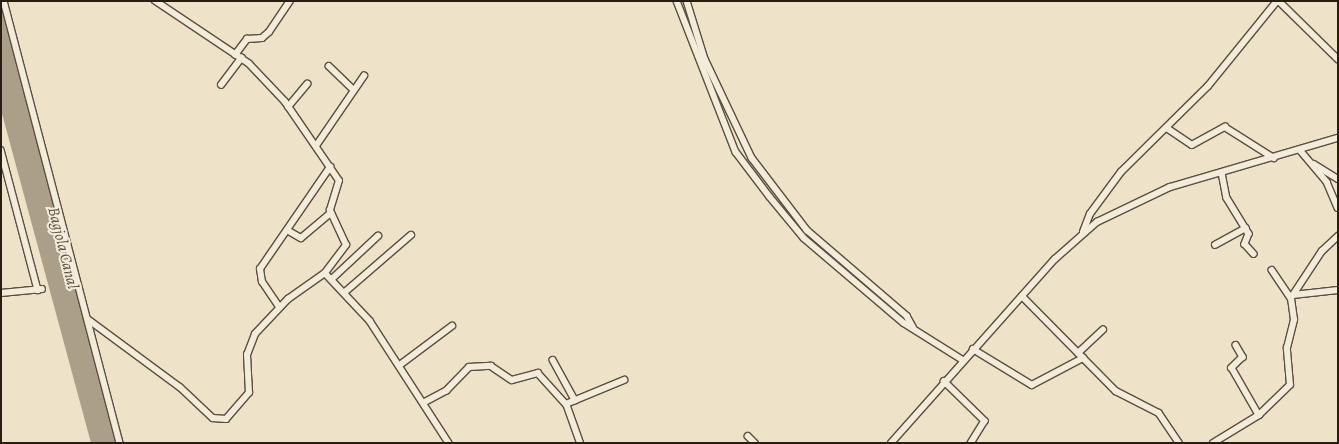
<!DOCTYPE html>
<html>
<head>
<meta charset="utf-8">
<style>
  body { margin:0 }
  #map { position:relative; width:1339px; height:444px; overflow:hidden; background:#eee2c8; font-family:Alegreya,serif }
  div>[style] { position:absolute }
  .water>* { inset:0; background:#ab9f89 }
  .roads { filter:drop-shadow(1px 0 #5a4e3e) drop-shadow(-1px 0 #5a4e3e) drop-shadow(0 1px #5a4e3e) drop-shadow(0 -1px #5a4e3e) }
  .minor>* { height:5.5px; margin:-2.75px; padding:0 2.75px; transform-origin:2.75px; border-radius:2.75px; background:#f4ecdb }
  span { translate:-50% -50%; white-space:nowrap; text-align:center; line-height:1.15; -webkit-text-stroke:4px #f4ecdb; paint-order:stroke }
  .water-label { font-size:16px; color:#5d5040; font-style:italic }
  .frame { position:absolute; inset:0; border:2px solid #291c10; pointer-events:none }
</style>
</head>
<body>
<div id="map">
  <div class="water">
    <i style="clip-path:polygon(1px 1px,4px 1px,124px 443px,91px 443px,1px 110px)"></i>
  </div>
  <div class="roads">
    <div class="minor">
      <i style="left:4px;top:1px;width:457px;rotate:75.3deg"></i>
      <i style="left:677px;top:1px;width:162px;rotate:68.7deg"></i>
      <i style="left:736px;top:152px;width:56px;rotate:52.9deg"></i>
      <i style="left:770px;top:197px;width:53px;rotate:50.3deg"></i>
      <i style="left:804px;top:238px;width:131px;rotate:40.4deg"></i>
      <i style="left:904px;top:323px;width:70px;rotate:32.1deg"></i>
      <i style="left:687px;top:1px;width:61px;rotate:72.8deg"></i>
      <i style="left:705px;top:59px;width:110px;rotate:64.6deg"></i>
      <i style="left:752px;top:158px;width:91px;rotate:52.6deg"></i>
      <i style="left:807px;top:230px;width:132px;rotate:40.7deg"></i>
      <i style="left:907px;top:316px;width:13px;rotate:61deg"></i>
      <i style="left:1279px;top:1px;width:83px;rotate:44.5deg"></i>
      <i style="left:235px;top:55px;width:20px;rotate:-53deg"></i>
      <i style="left:247px;top:39px;width:15px;rotate:-4deg"></i>
      <i style="left:262px;top:38px;width:9px;rotate:-41deg"></i>
      <i style="left:269px;top:32px;width:37px;rotate:-56deg"></i>
      <i style="left:329px;top:66px;width:33px;rotate:44deg"></i>
      <i style="left:221px;top:85px;width:34px;rotate:-53deg"></i>
      <i style="left:288px;top:107px;width:30px;rotate:-50deg"></i>
      <i style="left:1167px;top:128px;width:30px;rotate:34deg"></i>
      <i style="left:1192px;top:145px;width:38px;rotate:-29deg"></i>
      <i style="left:1225px;top:127px;width:58px;rotate:32.3deg"></i>
      <i style="left:316px;top:146px;width:85px;rotate:-55.6deg"></i>
      <i style="left:1px;top:150px;width:145px;rotate:75.2deg"></i>
      <i style="left:1300px;top:150px;width:42px;rotate:49.8deg"></i>
      <i style="left:1327px;top:182px;width:28px;rotate:67deg"></i>
      <i style="left:1314px;top:164px;width:28px;rotate:32deg"></i>
      <i style="left:1222px;top:173px;width:25px;rotate:79deg"></i>
      <i style="left:1227px;top:198px;width:42px;rotate:58.6deg"></i>
      <i style="left:1249px;top:234px;width:11px;rotate:112deg"></i>
      <i style="left:1245px;top:244px;width:13px;rotate:48deg"></i>
      <i style="left:287px;top:230px;width:16px;rotate:30deg"></i>
      <i style="left:301px;top:238px;width:39px;rotate:-40deg"></i>
      <i style="left:1083px;top:232px;width:19px;rotate:-69deg"></i>
      <i style="left:1090px;top:214px;width:52px;rotate:-53.6deg"></i>
      <i style="left:1121px;top:172px;width:122px;rotate:-44.7deg"></i>
      <i style="left:1208px;top:86px;width:109px;rotate:-50.9deg"></i>
      <i style="left:1215px;top:245px;width:35px;rotate:-29deg"></i>
      <i style="left:1272px;top:270px;width:34px;rotate:56deg"></i>
      <i style="left:325px;top:273px;width:66px;rotate:46.8deg"></i>
      <i style="left:370px;top:321px;width:145px;rotate:57.1deg"></i>
      <i style="left:332px;top:279px;width:63px;rotate:-43.1deg"></i>
      <i style="left:345px;top:292px;width:87px;rotate:-40.8deg"></i>
      <i style="left:1px;top:293px;width:41px;rotate:-5.6deg"></i>
      <i style="left:1293px;top:295px;width:45px;rotate:-6.3deg"></i>
      <i style="left:1022px;top:296px;width:134px;rotate:45.3deg"></i>
      <i style="left:1116px;top:391px;width:48px;rotate:27.1deg"></i>
      <i style="left:1159px;top:413px;width:36px;rotate:56deg"></i>
      <i style="left:279px;top:307px;width:30px;rotate:-124deg"></i>
      <i style="left:262px;top:282px;width:13px;rotate:-99deg"></i>
      <i style="left:260px;top:269px;width:124px;rotate:-55.5deg"></i>
      <i style="left:89px;top:320px;width:113px;rotate:36.4deg"></i>
      <i style="left:180px;top:387px;width:45px;rotate:43.2deg"></i>
      <i style="left:213px;top:418px;width:13px;rotate:4deg"></i>
      <i style="left:226px;top:419px;width:35px;rotate:-49deg"></i>
      <i style="left:249px;top:393px;width:38px;rotate:-93deg"></i>
      <i style="left:247px;top:355px;width:22px;rotate:-69deg"></i>
      <i style="left:255px;top:334px;width:48px;rotate:-46.7deg"></i>
      <i style="left:288px;top:299px;width:45px;rotate:-35.1deg"></i>
      <i style="left:325px;top:273px;width:35px;rotate:-53deg"></i>
      <i style="left:346px;top:245px;width:38px;rotate:-115deg"></i>
      <i style="left:330px;top:210px;width:30px;rotate:-73deg"></i>
      <i style="left:339px;top:181px;width:96px;rotate:-124.4deg"></i>
      <i style="left:285px;top:102px;width:52px;rotate:-133.5deg"></i>
      <i style="left:249px;top:64px;width:113px;rotate:-146.2deg"></i>
      <i style="left:1236px;top:345px;width:14px;rotate:60deg"></i>
      <i style="left:1243px;top:357px;width:16px;rotate:135deg"></i>
      <i style="left:1232px;top:368px;width:54px;rotate:60.1deg"></i>
      <i style="left:973px;top:349px;width:69px;rotate:31.4deg"></i>
      <i style="left:1032px;top:385px;width:58px;rotate:-27.9deg"></i>
      <i style="left:1078px;top:353px;width:34px;rotate:-43deg"></i>
      <i style="left:553px;top:360px;width:46px;rotate:61.2deg"></i>
      <i style="left:400px;top:365px;width:65px;rotate:-36.9deg"></i>
      <i style="left:944px;top:381px;width:57px;rotate:44.3deg"></i>
      <i style="left:985px;top:421px;width:26px;rotate:122deg"></i>
      <i style="left:425px;top:402px;width:24px;rotate:-28deg"></i>
      <i style="left:446px;top:391px;width:33px;rotate:-46deg"></i>
      <i style="left:469px;top:367px;width:22px;rotate:-3deg"></i>
      <i style="left:491px;top:366px;width:25px;rotate:34deg"></i>
      <i style="left:512px;top:380px;width:27px;rotate:-15deg"></i>
      <i style="left:538px;top:373px;width:42px;rotate:47.9deg"></i>
      <i style="left:748px;top:436px;width:10px;rotate:45deg"></i>
      <i style="left:580px;top:443px;width:41px;rotate:-109.7deg"></i>
      <i style="left:566px;top:404px;width:63px;rotate:-22.5deg"></i>
      <i style="left:891px;top:443px;width:246px;rotate:-48.3deg"></i>
      <i style="left:1055px;top:259px;width:56px;rotate:-41.4deg"></i>
      <i style="left:1097px;top:222px;width:81px;rotate:-25.6deg"></i>
      <i style="left:1170px;top:187px;width:175px;rotate:-16.3deg"></i>
      <i style="left:1213px;top:443px;width:54px;rotate:-31.3deg"></i>
      <i style="left:1259px;top:415px;width:43px;rotate:-44.1deg"></i>
      <i style="left:1290px;top:385px;width:37px;rotate:-95deg"></i>
      <i style="left:1287px;top:348px;width:29px;rotate:-76deg"></i>
      <i style="left:1294px;top:320px;width:22px;rotate:-98deg"></i>
      <i style="left:1291px;top:298px;width:56px;rotate:-56.6deg"></i>
      <i style="left:1322px;top:251px;width:22px;rotate:-43deg"></i>
    </div>
  </div>
  <div class="water-label">
    <span style="left:63px;top:248px;rotate:76deg">Bagjola Canal</span>
  </div>
  <div class="frame"></div>
</div>
</body>
</html>
